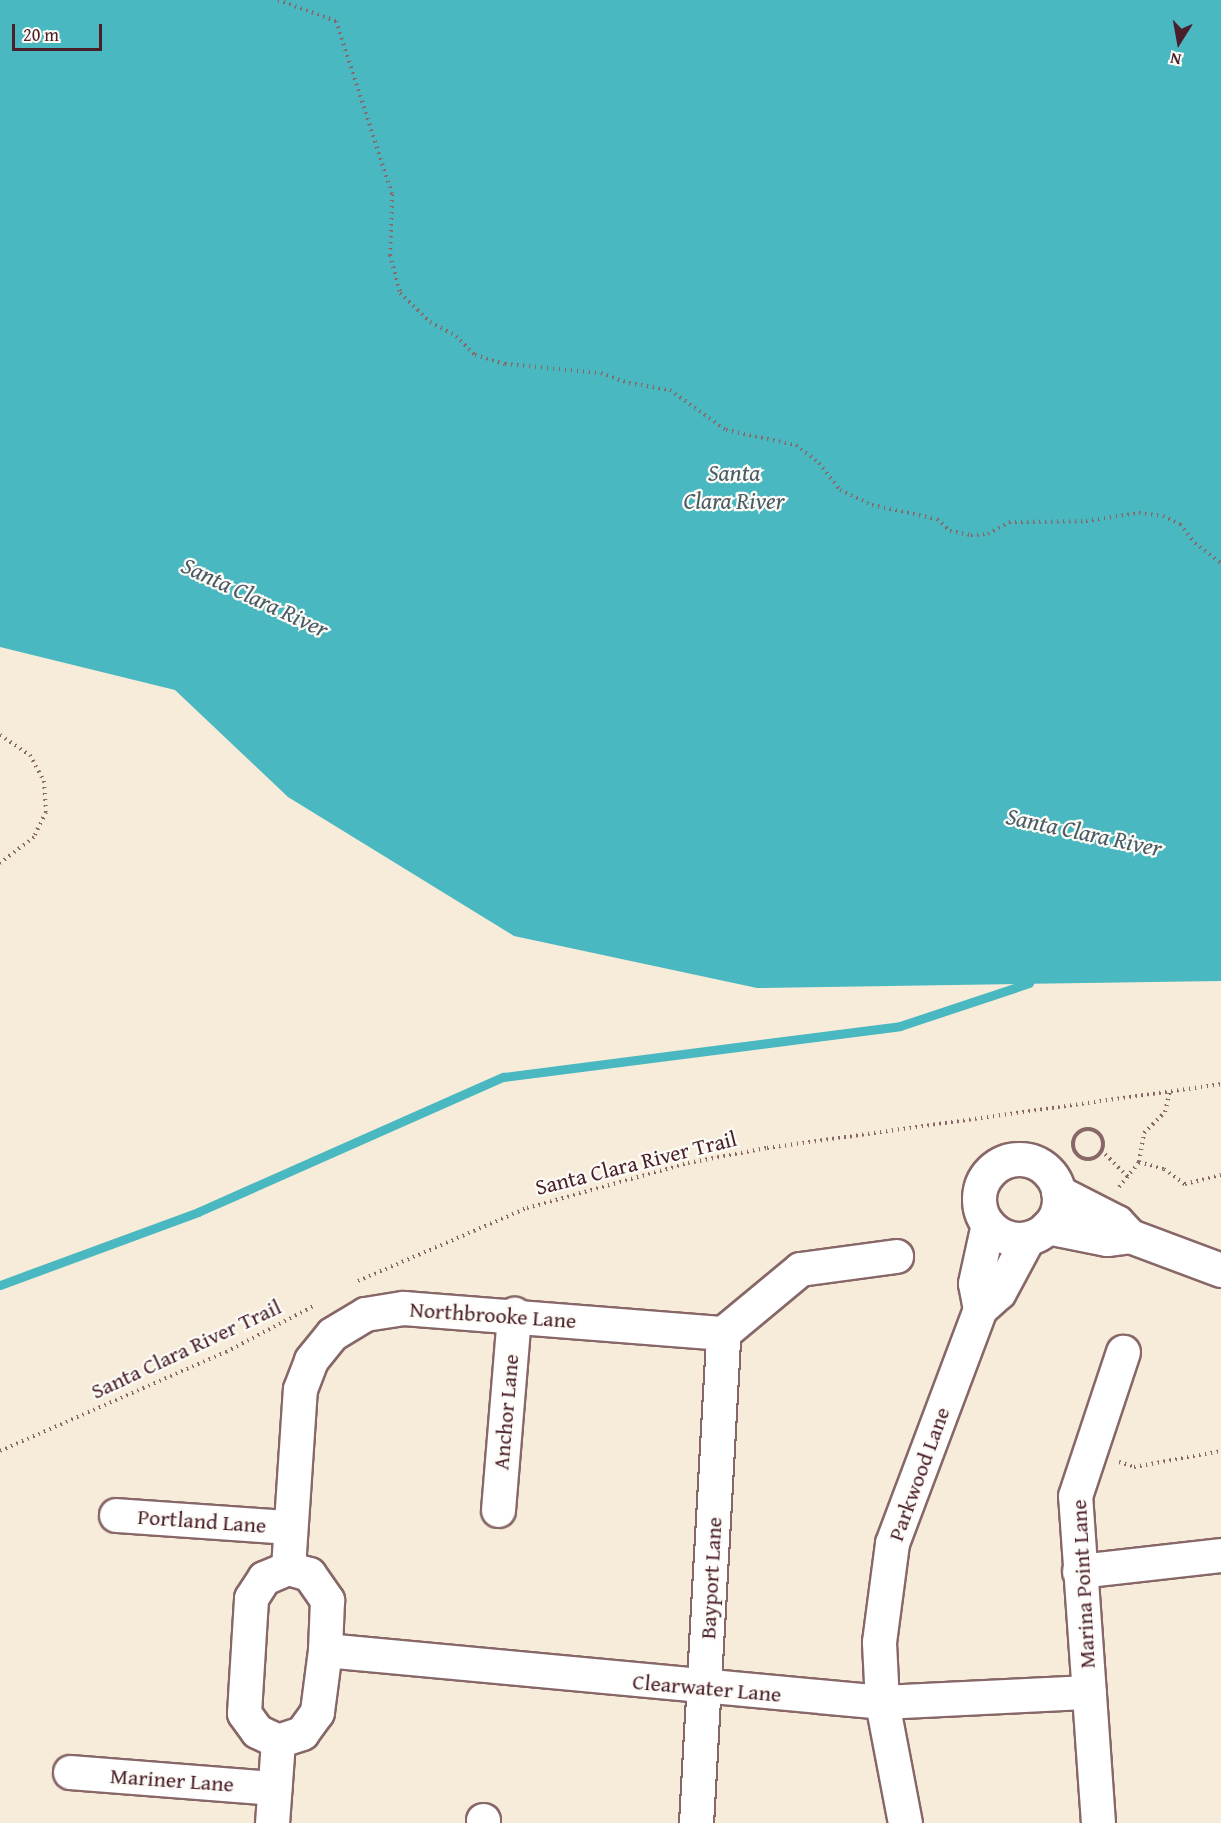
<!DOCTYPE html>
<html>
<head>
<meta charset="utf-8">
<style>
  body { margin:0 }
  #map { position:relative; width:1221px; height:1823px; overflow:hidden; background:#f7ecd9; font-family:"Gentium Book Plus",serif }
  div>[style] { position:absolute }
  .water>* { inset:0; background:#49b8c0 }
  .stream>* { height:9px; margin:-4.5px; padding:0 4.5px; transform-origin:4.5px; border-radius:4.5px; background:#49b8c0 }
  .path>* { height:4px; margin-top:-2px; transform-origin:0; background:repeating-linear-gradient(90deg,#876768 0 1.5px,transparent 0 6px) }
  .path>.ring { margin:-2px; padding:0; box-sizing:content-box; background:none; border:4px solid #876768; border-radius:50% }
  .roads { filter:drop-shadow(2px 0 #876768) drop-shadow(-2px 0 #876768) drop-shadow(0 2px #876768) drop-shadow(0 -2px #876768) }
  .street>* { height:33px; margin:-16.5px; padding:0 16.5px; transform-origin:16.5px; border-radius:16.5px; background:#fff }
  .street>.ring { margin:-16.5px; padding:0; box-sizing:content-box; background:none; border:33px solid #fff; border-radius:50% }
  span { translate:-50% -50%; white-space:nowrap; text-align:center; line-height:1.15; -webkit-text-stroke:4.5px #fdfcf7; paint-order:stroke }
  .street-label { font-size:22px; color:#4a1f2b }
  .water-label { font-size:24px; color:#4a5c67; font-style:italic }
  .north { position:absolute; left:1149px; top:12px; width:60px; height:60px; -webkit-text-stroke:4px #fdfcf7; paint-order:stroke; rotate:191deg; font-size:16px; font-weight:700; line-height:24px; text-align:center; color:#4a1f2b }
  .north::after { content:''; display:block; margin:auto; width:21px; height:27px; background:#4a1f2b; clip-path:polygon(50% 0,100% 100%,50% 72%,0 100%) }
  .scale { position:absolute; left:12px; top:24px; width:90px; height:27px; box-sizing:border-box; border:3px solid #4a1f2b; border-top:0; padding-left:8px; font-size:18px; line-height:21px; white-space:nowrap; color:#4a1f2b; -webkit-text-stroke:4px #fdfcf7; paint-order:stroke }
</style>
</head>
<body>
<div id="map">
  <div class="water">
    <i style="clip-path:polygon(0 0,1221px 0,1221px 981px,757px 988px,514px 936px,288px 797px,175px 690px,0 647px)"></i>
  </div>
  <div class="stream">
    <i style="left:0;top:1285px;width:211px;rotate:-20.2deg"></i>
    <i style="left:198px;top:1212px;width:334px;rotate:-23.9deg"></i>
    <i style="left:503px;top:1077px;width:400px;rotate:-7.3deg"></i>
    <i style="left:900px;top:1026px;width:136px;rotate:-18.4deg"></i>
  </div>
  <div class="path">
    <i style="left:278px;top:0;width:62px;rotate:19.9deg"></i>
    <i style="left:336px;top:21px;width:182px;rotate:72.1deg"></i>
    <i style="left:392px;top:194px;width:61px;rotate:91.9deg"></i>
    <i style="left:390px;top:255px;width:39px;rotate:75deg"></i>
    <i style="left:400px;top:293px;width:42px;rotate:44deg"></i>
    <i style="left:430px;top:322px;width:30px;rotate:28deg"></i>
    <i style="left:456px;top:336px;width:27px;rotate:45deg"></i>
    <i style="left:475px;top:355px;width:31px;rotate:17deg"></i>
    <i style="left:505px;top:364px;width:96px;rotate:5.4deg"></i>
    <i style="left:601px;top:373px;width:30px;rotate:20deg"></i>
    <i style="left:629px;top:383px;width:42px;rotate:9.7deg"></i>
    <i style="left:670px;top:390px;width:69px;rotate:35.5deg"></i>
    <i style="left:726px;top:430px;width:72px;rotate:12.1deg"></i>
    <i style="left:796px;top:445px;width:29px;rotate:38deg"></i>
    <i style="left:819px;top:463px;width:34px;rotate:52deg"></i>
    <i style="left:840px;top:490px;width:35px;rotate:25deg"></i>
    <i style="left:872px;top:505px;width:66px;rotate:12.2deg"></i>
    <i style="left:937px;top:519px;width:18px;rotate:43deg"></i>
    <i style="left:950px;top:531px;width:21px;rotate:11deg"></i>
    <i style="left:971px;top:535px;width:17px;rotate:-3deg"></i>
    <i style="left:988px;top:534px;width:24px;rotate:-30deg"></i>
    <i style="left:1009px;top:522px;width:77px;rotate:-0.7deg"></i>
    <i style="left:1086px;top:521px;width:54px;rotate:-8.6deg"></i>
    <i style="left:1139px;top:513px;width:24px;rotate:7deg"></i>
    <i style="left:1163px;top:516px;width:19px;rotate:25deg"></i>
    <i style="left:1180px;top:524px;width:24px;rotate:52deg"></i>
    <i style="left:1195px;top:543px;width:33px;rotate:38deg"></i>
    <i style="left:0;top:735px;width:36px;rotate:34deg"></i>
    <i style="left:30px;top:755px;width:30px;rotate:62deg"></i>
    <i style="left:44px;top:781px;width:31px;rotate:86deg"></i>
    <i style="left:46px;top:812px;width:28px;rotate:116deg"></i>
    <i style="left:34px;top:837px;width:43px;rotate:142.6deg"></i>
    <i class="ring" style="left:1073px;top:1129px;width:26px;height:26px"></i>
    <i style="left:1101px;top:1150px;width:38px;rotate:45deg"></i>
    <i style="left:1139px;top:1162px;width:26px;rotate:16deg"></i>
    <i style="left:1164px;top:1169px;width:26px;rotate:36deg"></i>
    <i style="left:1185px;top:1184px;width:37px;rotate:-14deg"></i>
    <i style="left:1119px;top:1187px;width:32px;rotate:-51deg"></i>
    <i style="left:1139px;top:1162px;width:29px;rotate:-80deg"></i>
    <i style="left:1144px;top:1133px;width:30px;rotate:-45deg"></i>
    <i style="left:1165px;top:1112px;width:22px;rotate:-77deg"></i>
    <i style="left:358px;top:1281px;width:184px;rotate:-23.4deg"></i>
    <i style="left:527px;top:1208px;width:167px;rotate:-15.6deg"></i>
    <i style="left:688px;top:1163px;width:80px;rotate:-10.8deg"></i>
    <i style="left:767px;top:1148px;width:458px;rotate:-8deg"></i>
    <i style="left:0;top:1451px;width:247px;rotate:-23.7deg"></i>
    <i style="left:226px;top:1352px;width:101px;rotate:-27.8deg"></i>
    <i style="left:1119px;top:1462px;width:16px;rotate:18deg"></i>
    <i style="left:1134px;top:1467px;width:88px;rotate:-10.4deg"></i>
  </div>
  <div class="roads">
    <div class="street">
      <i class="ring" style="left:979px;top:1159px;width:47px;height:47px"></i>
      <i style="left:1058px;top:1192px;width:66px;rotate:27deg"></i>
      <i style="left:1117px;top:1222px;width:19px;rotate:47deg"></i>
      <i style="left:1130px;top:1236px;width:97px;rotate:20.5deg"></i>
      <i style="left:1047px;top:1227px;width:61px;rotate:11.3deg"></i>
      <i style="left:1107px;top:1239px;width:23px;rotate:-7deg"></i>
      <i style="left:980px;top:1309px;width:26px;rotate:-101deg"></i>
      <i style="left:975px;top:1283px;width:60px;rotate:-77.6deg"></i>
      <i style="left:723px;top:1333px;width:100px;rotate:-39.7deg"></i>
      <i style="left:800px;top:1269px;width:97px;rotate:-7.7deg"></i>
      <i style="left:498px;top:1510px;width:197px;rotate:-85.3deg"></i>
      <i style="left:116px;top:1515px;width:172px;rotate:4deg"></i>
      <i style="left:288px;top:1568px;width:179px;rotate:-86.2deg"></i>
      <i style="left:300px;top:1389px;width:31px;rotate:-69deg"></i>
      <i style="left:311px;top:1360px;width:33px;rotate:-51deg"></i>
      <i style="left:332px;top:1334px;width:39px;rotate:-31deg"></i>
      <i style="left:365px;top:1314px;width:39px;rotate:-9deg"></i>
      <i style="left:404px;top:1308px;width:320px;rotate:4.5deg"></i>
      <i style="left:288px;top:1568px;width:22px;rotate:16deg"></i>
      <i style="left:309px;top:1574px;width:32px;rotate:55deg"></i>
      <i style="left:327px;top:1600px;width:50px;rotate:92.3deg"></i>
      <i style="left:325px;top:1650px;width:63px;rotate:97.4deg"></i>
      <i style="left:317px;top:1712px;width:26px;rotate:126deg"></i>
      <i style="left:302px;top:1733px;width:25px;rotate:162deg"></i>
      <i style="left:278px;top:1741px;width:23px;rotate:-155deg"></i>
      <i style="left:257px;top:1731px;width:22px;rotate:-126deg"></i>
      <i style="left:244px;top:1713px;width:115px;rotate:-86.5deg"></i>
      <i style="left:251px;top:1598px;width:24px;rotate:-57deg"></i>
      <i style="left:264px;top:1578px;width:26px;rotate:-23deg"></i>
      <i style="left:1079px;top:1571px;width:143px;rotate:-6.4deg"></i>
      <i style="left:325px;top:1650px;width:559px;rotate:5.33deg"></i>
      <i style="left:882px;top:1702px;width:207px;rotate:-2.8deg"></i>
      <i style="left:70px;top:1772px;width:205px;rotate:4.5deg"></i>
      <i style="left:272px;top:1823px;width:82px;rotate:-85.8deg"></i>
      <i style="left:483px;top:1823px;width:3px;rotate:-90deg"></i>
      <i style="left:696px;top:1823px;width:491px;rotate:-86.8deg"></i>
      <i style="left:905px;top:1823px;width:123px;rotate:-100.8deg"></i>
      <i style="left:882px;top:1702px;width:60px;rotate:-92.9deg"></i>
      <i style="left:879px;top:1642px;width:100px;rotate:-82.5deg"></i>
      <i style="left:892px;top:1543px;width:250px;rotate:-69.4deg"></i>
      <i style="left:980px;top:1309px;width:25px;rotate:-42deg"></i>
      <i style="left:999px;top:1292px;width:61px;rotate:-61.8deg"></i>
      <i style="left:1098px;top:1823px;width:328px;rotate:-94deg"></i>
      <i style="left:1075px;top:1496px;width:152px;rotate:-71.6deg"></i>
    </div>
  </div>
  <div class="street-label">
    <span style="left:636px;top:1163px;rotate:-14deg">Santa Clara River Trail</span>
    <span style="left:493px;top:1315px;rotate:4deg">Northbrooke Lane</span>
    <span style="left:186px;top:1349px;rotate:-25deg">Santa Clara River Trail</span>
    <span style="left:506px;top:1412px;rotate:-85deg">Anchor Lane</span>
    <span style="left:919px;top:1474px;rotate:-70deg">Parkwood Lane</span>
    <span style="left:202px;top:1521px;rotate:4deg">Portland Lane</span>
    <span style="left:711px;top:1578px;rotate:-87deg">Bayport Lane</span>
    <span style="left:1083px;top:1584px;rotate:-93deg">Marina Point Lane</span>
    <span style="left:707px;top:1688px;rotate:5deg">Clearwater Lane</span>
    <span style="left:172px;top:1780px;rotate:4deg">Mariner Lane</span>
  </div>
  <div class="water-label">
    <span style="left:734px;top:487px">Santa<br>Clara River</span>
    <span style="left:255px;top:597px;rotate:25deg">Santa Clara River</span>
    <span style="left:1084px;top:832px;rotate:12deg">Santa Clara River</span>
  </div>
  <div class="north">N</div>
  <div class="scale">20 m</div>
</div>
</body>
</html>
